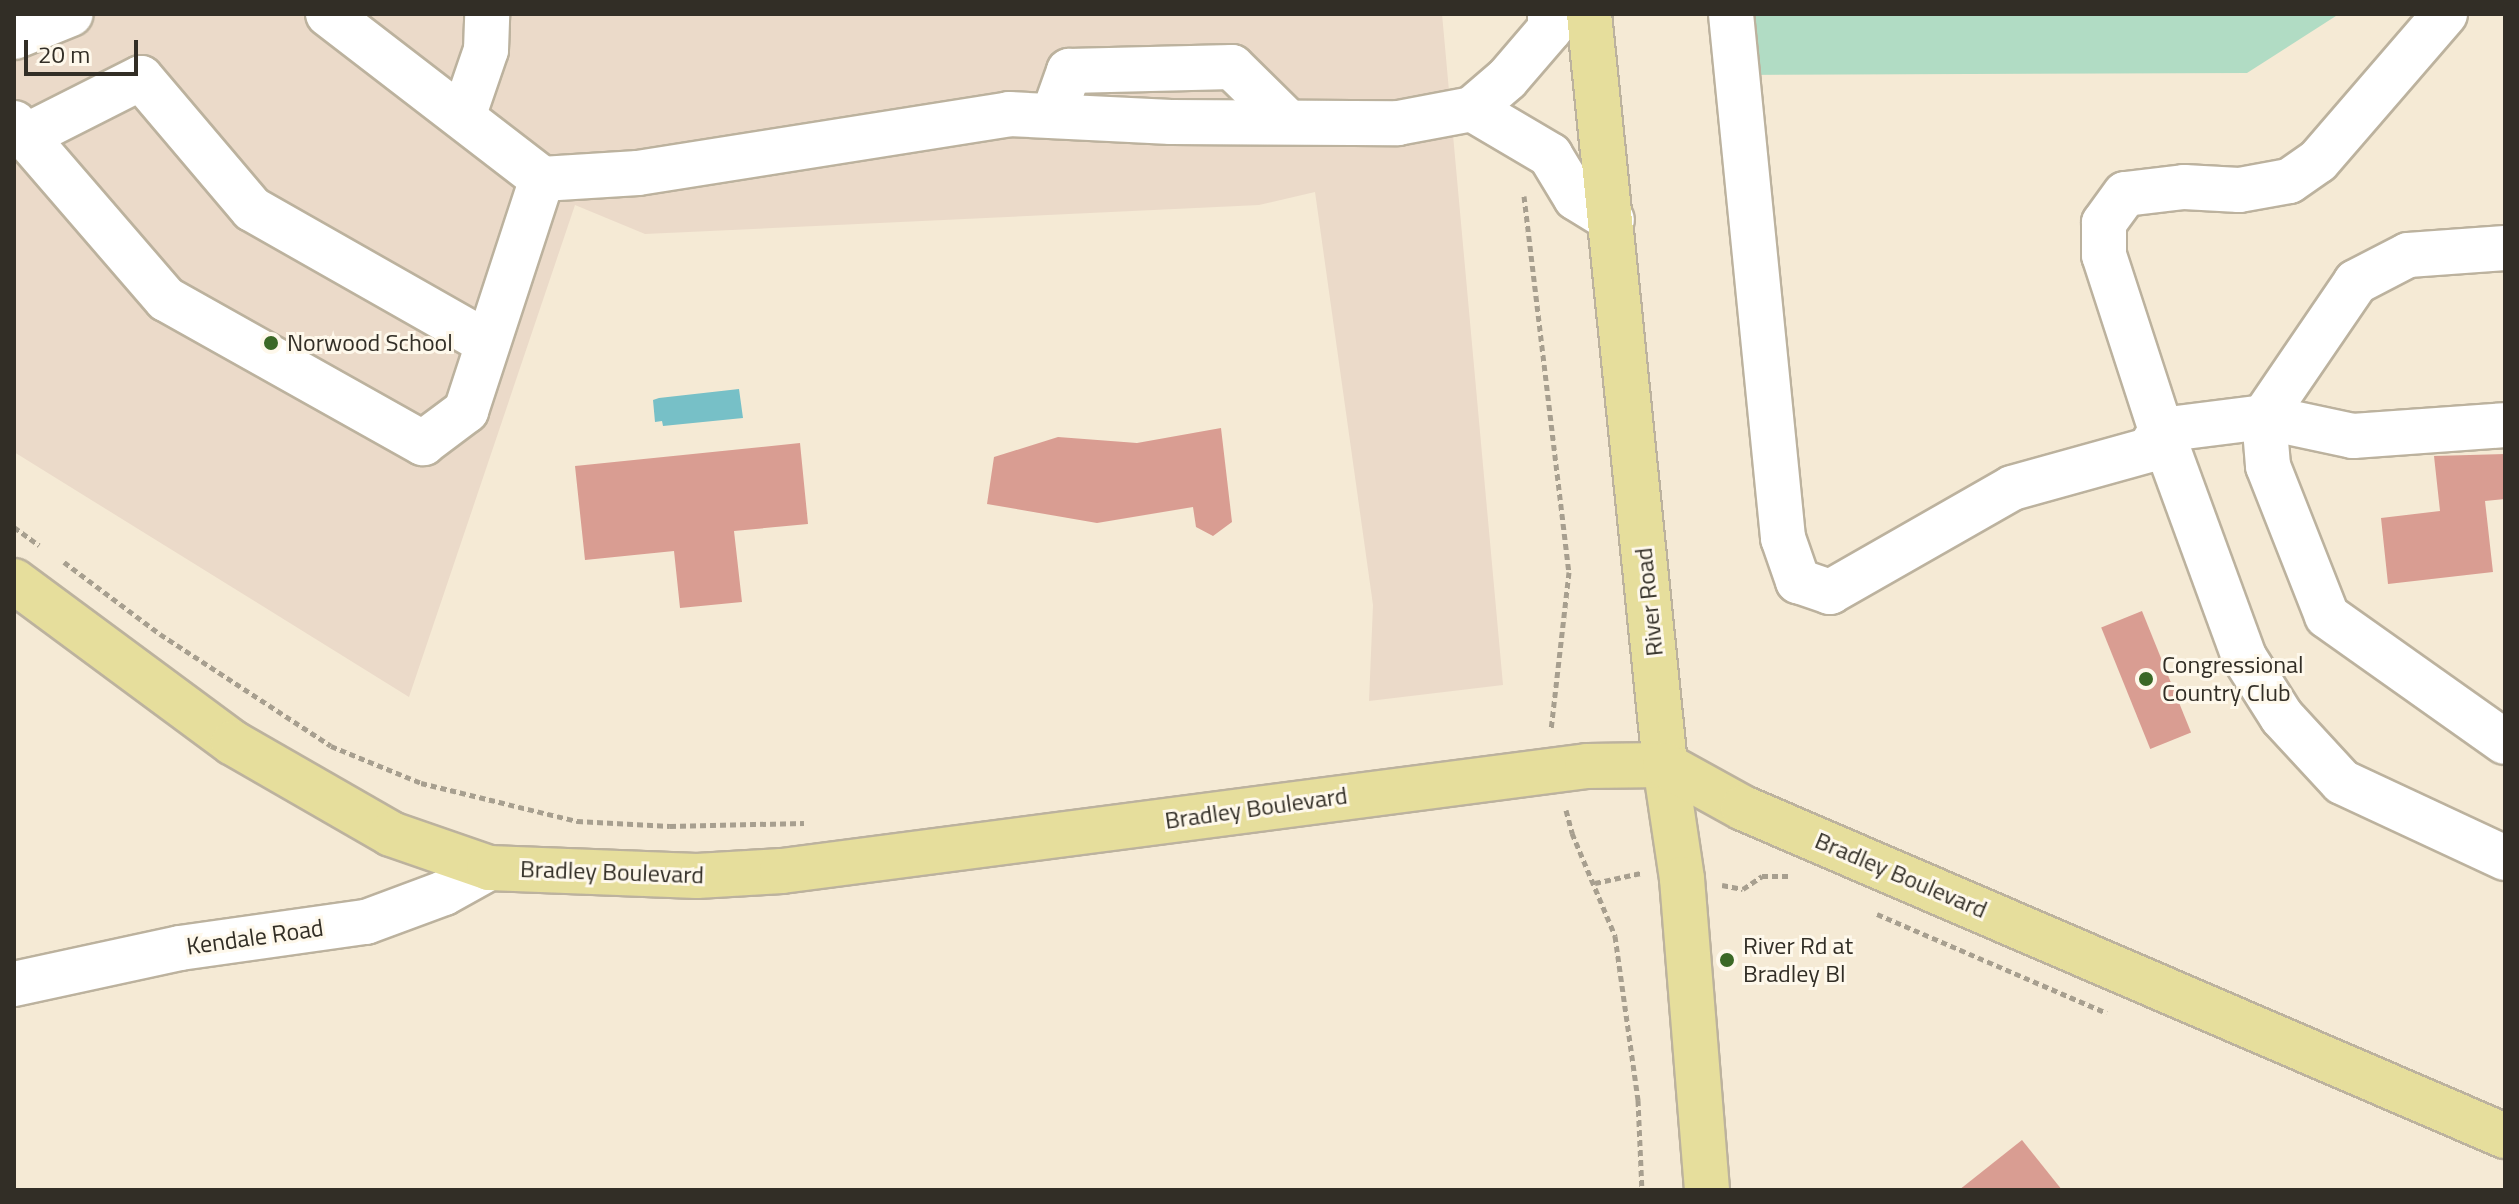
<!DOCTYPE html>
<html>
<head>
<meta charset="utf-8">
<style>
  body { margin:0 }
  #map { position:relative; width:2519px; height:1204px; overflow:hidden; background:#f5ead5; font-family:"Titillium Web",sans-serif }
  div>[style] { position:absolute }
  .education>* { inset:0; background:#ebdac9 }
  .green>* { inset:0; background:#b1dcc4 }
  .water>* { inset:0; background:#77c0c7 }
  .building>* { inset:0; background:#d99d92; transform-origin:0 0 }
  .path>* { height:5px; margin-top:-2.5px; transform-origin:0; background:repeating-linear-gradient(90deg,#a79f8f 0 6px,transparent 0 10px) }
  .roads { filter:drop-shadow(2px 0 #bcb29e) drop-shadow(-2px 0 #bcb29e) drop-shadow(0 2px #bcb29e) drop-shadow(0 -2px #bcb29e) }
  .minor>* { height:44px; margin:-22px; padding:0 22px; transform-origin:22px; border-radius:22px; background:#fff }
  .major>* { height:44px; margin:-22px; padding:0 22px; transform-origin:22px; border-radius:22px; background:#e6de9c }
  .dots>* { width:22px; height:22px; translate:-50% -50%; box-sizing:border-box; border:4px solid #fef8eb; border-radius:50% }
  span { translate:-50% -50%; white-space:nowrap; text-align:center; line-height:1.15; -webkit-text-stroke:6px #fef8eb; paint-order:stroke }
  .poi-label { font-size:24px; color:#322e26 }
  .left { translate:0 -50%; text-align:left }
  .street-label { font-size:24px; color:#322e26 }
  .frame { position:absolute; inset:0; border:16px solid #322e26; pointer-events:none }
  .scale { position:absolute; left:24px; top:40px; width:114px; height:36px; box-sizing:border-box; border:4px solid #322e26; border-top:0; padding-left:10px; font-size:24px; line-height:28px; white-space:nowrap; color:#322e26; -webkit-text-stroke:6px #fef8eb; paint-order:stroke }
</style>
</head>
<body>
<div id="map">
  <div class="education">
    <i style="clip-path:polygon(14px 14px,1442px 14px,1503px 685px,1369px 701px,1373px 605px,1315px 192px,1259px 205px,645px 234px,575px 205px,409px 697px,14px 452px)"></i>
  </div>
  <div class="green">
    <i style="clip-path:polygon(1729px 14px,2339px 14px,2247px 73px,1737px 75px)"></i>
  </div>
  <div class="water">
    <i style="clip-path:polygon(739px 389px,743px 418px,663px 426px,662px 421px,655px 422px,653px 400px,659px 398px)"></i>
  </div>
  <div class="building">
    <i style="clip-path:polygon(1221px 428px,1232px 522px,1213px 536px,1196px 527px,1193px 507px,1097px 523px,987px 504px,994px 457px,1058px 437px,1137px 443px)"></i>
    <i style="clip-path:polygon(800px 443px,808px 524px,734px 531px,742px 602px,680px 608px,674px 551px,585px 560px,575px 466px)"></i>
    <i style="clip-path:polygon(2505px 454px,2505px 499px,2485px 501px,2493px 572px,2388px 584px,2381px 518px,2440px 511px,2434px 456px)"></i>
    <i style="left:2142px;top:611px;width:131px;height:44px;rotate:68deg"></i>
    <i style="clip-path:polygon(2022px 1140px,2062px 1190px,1959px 1190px)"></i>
  </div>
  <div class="path">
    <i style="left:1524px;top:196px;width:379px;rotate:83.2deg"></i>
    <i style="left:1569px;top:572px;width:159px;rotate:96.5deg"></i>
    <i style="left:14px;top:527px;width:31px;rotate:36deg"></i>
    <i style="left:64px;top:562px;width:120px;rotate:36.9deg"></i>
    <i style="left:160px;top:634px;width:204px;rotate:33.2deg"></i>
    <i style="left:331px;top:746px;width:97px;rotate:22.3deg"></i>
    <i style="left:421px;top:783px;width:161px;rotate:13.7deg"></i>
    <i style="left:577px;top:821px;width:93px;rotate:3.1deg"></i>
    <i style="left:670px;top:826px;width:134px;rotate:-1.3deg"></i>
    <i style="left:1566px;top:810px;width:24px;rotate:75deg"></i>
    <i style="left:1572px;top:833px;width:112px;rotate:67.3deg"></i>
    <i style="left:1615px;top:936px;width:166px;rotate:82deg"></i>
    <i style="left:1638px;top:1100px;width:90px;rotate:87.5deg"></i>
    <i style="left:1595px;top:883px;width:47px;rotate:-12.3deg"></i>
    <i style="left:1722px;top:885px;width:21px;rotate:11deg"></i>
    <i style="left:1743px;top:889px;width:23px;rotate:-34deg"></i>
    <i style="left:1762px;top:876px;width:29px"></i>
    <i style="left:1877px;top:914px;width:250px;rotate:23.3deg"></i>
  </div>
  <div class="roads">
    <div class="minor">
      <i style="left:328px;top:14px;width:270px;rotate:37.6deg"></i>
      <i style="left:542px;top:179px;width:96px;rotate:-3.6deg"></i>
      <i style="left:638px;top:173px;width:376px;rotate:-9deg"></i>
      <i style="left:1009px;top:114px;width:162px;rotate:2.8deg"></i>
      <i style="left:1171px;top:122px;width:227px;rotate:0.3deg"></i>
      <i style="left:1398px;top:123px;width:75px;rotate:-10.7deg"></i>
      <i style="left:1472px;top:109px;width:46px;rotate:-40.6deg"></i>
      <i style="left:1507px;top:79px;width:66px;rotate:-49.3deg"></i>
      <i style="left:1550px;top:29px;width:15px;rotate:-90deg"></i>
      <i style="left:1731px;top:14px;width:527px;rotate:84.33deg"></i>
      <i style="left:1783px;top:538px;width:46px;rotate:70.8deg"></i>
      <i style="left:1798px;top:581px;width:34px;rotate:19deg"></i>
      <i style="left:1830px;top:592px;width:210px;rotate:-29.7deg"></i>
      <i style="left:2012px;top:488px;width:142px;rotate:-15.5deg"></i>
      <i style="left:2149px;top:450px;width:23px;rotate:-59deg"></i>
      <i style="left:2161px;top:430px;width:104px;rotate:-7.2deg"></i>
      <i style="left:2264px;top:417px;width:91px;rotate:12.1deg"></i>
      <i style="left:2353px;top:436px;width:152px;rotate:-4.1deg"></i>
      <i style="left:2445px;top:14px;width:194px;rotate:130.8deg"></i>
      <i style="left:2318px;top:161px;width:35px;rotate:145deg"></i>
      <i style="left:2289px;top:181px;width:51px;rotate:169.8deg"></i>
      <i style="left:2239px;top:190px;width:55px;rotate:-176.9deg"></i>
      <i style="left:2184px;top:187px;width:59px;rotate:173.2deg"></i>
      <i style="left:2125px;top:194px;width:36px;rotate:126deg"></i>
      <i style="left:2104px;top:223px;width:32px;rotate:90deg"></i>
      <i style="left:2104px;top:255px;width:184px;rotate:72deg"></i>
      <i style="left:2161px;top:430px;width:242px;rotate:69.9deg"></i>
      <i style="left:2244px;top:657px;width:71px;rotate:57.7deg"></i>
      <i style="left:2282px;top:717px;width:88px;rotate:47.3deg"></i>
      <i style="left:2342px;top:782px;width:180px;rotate:25deg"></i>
      <i style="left:14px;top:37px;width:61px;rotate:-22deg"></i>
      <i style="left:1472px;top:109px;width:91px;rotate:30.5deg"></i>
      <i style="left:1550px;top:155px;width:50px;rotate:58.8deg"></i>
      <i style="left:1576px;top:198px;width:42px;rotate:31.4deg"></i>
      <i style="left:1053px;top:116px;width:48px;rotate:-70.4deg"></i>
      <i style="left:1069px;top:71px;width:163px;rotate:-1.4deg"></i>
      <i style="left:1232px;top:67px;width:78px;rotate:44.5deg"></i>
      <i style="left:463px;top:117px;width:71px;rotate:-71.1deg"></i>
      <i style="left:486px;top:50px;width:36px;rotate:-88deg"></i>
      <i style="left:14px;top:123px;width:233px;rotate:49.2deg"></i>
      <i style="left:166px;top:299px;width:295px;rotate:29.3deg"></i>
      <i style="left:423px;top:443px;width:54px;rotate:-36.7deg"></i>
      <i style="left:466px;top:411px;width:244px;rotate:-71.9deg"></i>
      <i style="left:24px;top:137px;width:131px;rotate:-26.8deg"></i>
      <i style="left:141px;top:78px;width:172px;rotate:49.7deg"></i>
      <i style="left:252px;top:209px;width:271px;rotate:29.6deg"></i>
      <i style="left:2505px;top:248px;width:97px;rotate:175.9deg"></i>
      <i style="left:2408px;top:255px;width:59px;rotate:152.6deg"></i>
      <i style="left:2356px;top:282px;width:163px;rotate:124.3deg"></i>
      <i style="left:2264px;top:417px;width:49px;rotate:85.3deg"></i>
      <i style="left:2268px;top:466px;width:161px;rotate:68.5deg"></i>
      <i style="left:2327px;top:616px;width:218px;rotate:35.3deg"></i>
      <i style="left:14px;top:984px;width:170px;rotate:-12.2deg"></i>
      <i style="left:180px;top:948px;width:188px;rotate:-8deg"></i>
      <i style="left:366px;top:922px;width:83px;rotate:-20.4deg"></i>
      <i style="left:444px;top:893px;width:51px;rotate:-29.1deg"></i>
    </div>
    <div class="major">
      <i style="left:1589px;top:14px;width:755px;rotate:84.22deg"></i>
      <i style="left:1665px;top:765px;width:115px;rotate:81.5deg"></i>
      <i style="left:1682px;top:879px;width:312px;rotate:85.4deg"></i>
      <i style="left:14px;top:581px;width:272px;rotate:36.5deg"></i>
      <i style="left:233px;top:743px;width:182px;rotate:29.9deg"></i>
      <i style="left:391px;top:834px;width:104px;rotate:19.1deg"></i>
      <i style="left:489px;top:868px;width:208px;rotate:2.2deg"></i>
      <i style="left:697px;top:876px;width:85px;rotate:-3.4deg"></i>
      <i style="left:782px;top:871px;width:812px;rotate:-7.43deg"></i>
      <i style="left:1587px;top:766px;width:78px;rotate:-0.7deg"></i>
      <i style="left:1665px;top:765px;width:89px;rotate:28.9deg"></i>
      <i style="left:1743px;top:808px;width:830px;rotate:23.29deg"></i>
    </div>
  </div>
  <div class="dots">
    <i style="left:271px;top:343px;background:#3b6826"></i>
    <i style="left:2146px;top:679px;background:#3b6826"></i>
    <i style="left:1727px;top:960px;background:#3b6826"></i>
  </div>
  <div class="poi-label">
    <span class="left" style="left:287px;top:343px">Norwood School</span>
    <span class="left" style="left:2162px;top:679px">Congressional<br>Country Club</span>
    <span class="left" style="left:1743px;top:960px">River Rd at<br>Bradley Bl</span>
  </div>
  <div class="street-label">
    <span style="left:1649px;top:602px;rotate:-96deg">River Road</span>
    <span style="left:1256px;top:808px;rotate:-8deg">Bradley Boulevard</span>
    <span style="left:612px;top:872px;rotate:2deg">Bradley Boulevard</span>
    <span style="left:1901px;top:875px;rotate:23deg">Bradley Boulevard</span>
    <span style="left:255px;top:937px;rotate:-8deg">Kendale Road</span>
  </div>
  <div class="frame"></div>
  <div class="scale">20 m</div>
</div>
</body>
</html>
